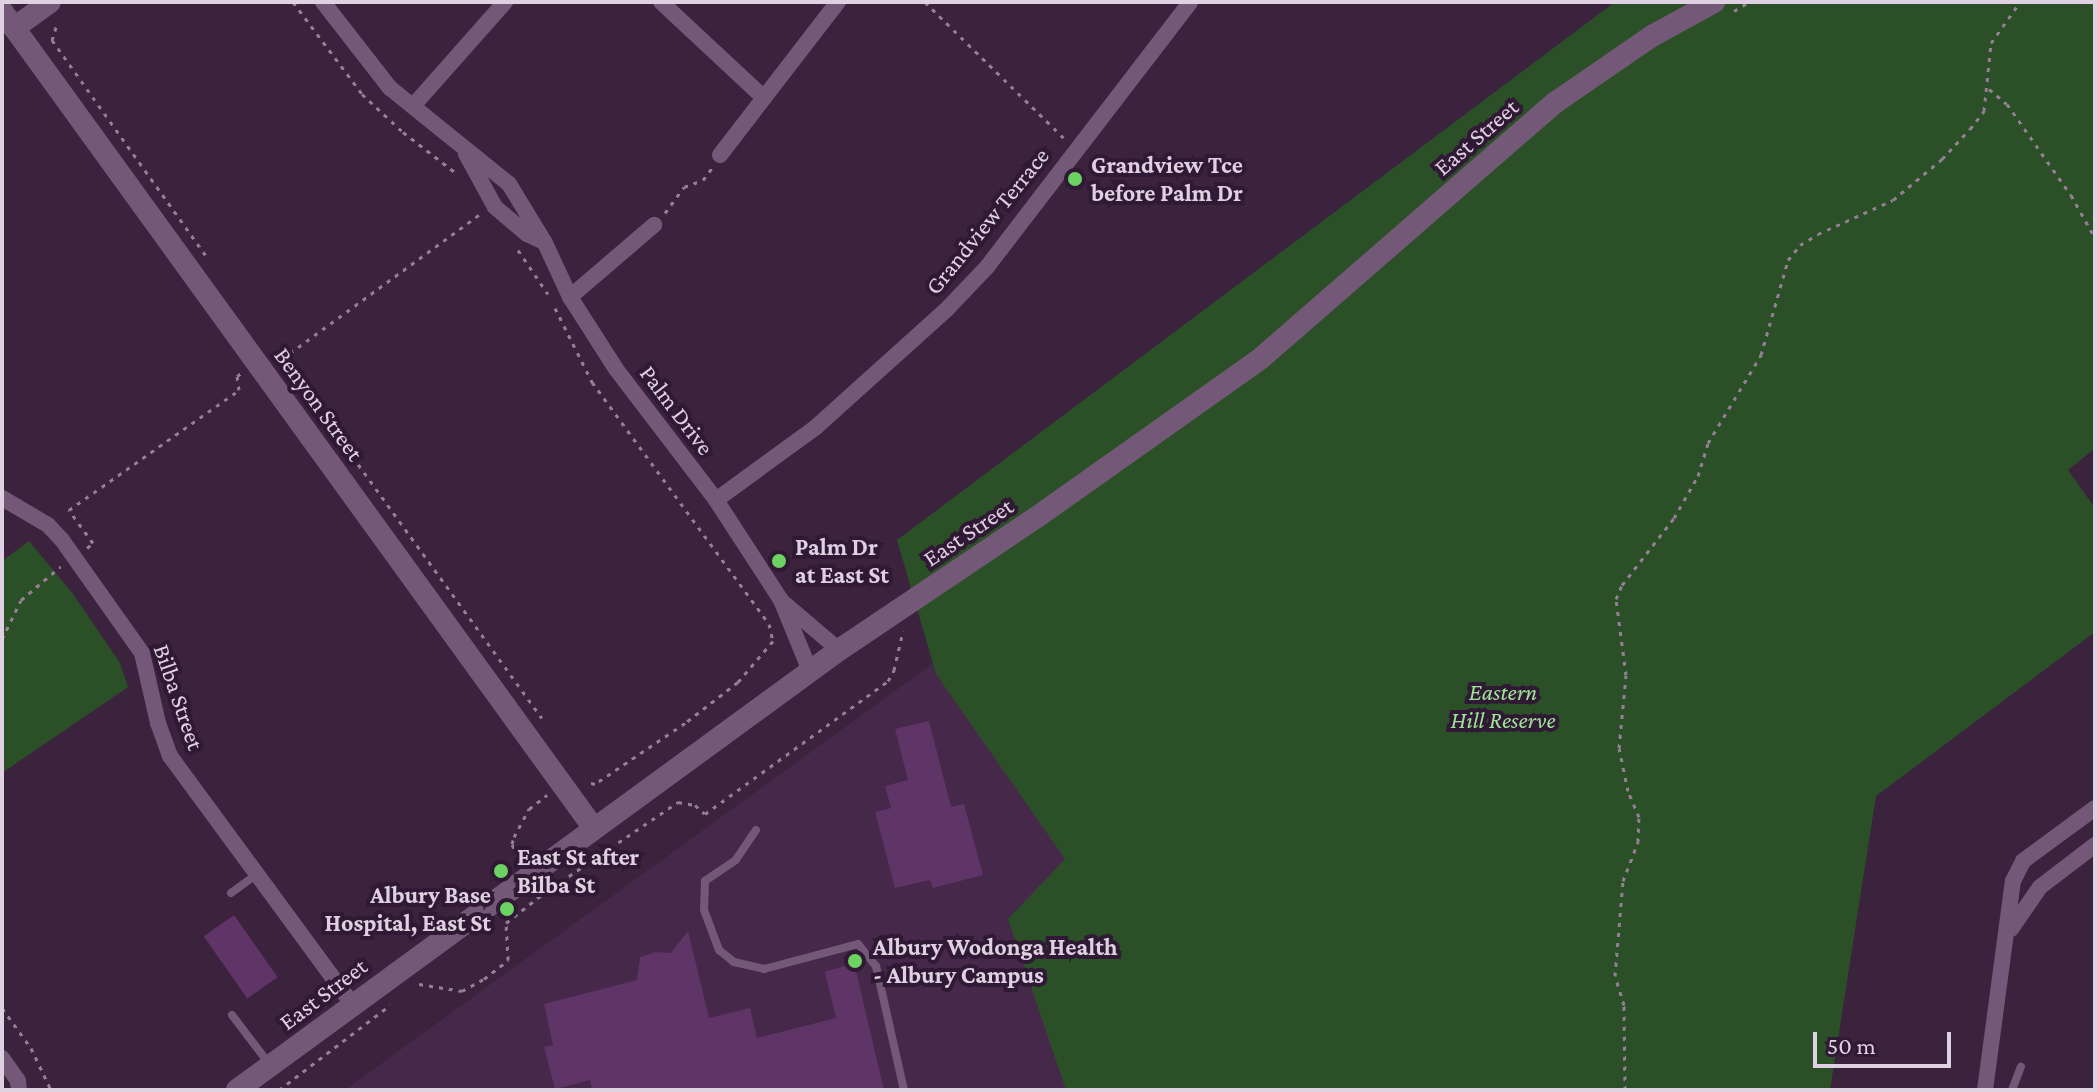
<!DOCTYPE html>
<html>
<head>
<meta charset="utf-8">
<style>
  body { margin:0 }
  #map { position:relative; width:2097px; height:1092px; overflow:hidden; background:#3b233e; font-family:"Crimson Pro",serif }
  div>[style] { position:absolute }
  .built>* { inset:0; background:#46294a }
  .green>* { inset:0; background:#2b5027 }
  .building>* { inset:0; background:#5f3466; transform-origin:0 0 }
  .path>* { height:3px; margin-top:-1.5px; transform-origin:0; background:repeating-linear-gradient(90deg,#938095 0 4px,transparent 0 10px) }
  .lane>* { height:8px; margin:-4px; padding:0 4px; transform-origin:4px; border-radius:4px; background:#735977 }
  .street>* { height:16px; margin:-8px; padding:0 8px; transform-origin:8px; border-radius:8px; background:#735977 }
  .secondary>* { height:22px; margin:-11px; padding:0 11px; transform-origin:11px; border-radius:11px; background:#735977 }
  .dots>* { width:22px; height:22px; translate:-50% -50%; box-sizing:border-box; border:4px solid #301934; border-radius:50% }
  span { translate:-50% -50%; white-space:nowrap; text-align:center; line-height:1.15; -webkit-text-stroke:8px #301934; paint-order:stroke }
  .street-label { font-size:24px; color:#e0d1e2 }
  .poi-label { font-size:24px; color:#e0d1e2; font-weight:700 }
  .left { translate:0 -50%; text-align:left }
  .right { translate:-100% -50%; text-align:right }
  .park-label { font-size:24px; color:#9ee496; font-style:italic }
  .frame { position:absolute; inset:0; border:4px solid #e0d1e2; pointer-events:none }
  .scale { position:absolute; left:1813px; top:1032px; width:138px; height:36px; box-sizing:border-box; border:4px solid #e0d1e2; border-top:0; padding-left:10px; font-size:24px; line-height:28px; white-space:nowrap; color:#e0d1e2; -webkit-text-stroke:6px #301934; paint-order:stroke }
</style>
</head>
<body>
<div id="map">
  <div class="built">
    <i style="clip-path:polygon(957px 646px,1283px 1090px,345px 1090px)"></i>
  </div>
  <div class="green">
    <i style="clip-path:polygon(1615px 2px,2095px 2px,2095px 448px,2068px 470px,2095px 508px,2095px 632px,1876px 796px,1830px 1090px,1066px 1090px,1008px 919px,1065px 859px,936px 674px,897px 540px)"></i>
    <i style="clip-path:polygon(29px 541px,73px 594px,120px 663px,128px 687px,2px 773px,2px 561px)"></i>
  </div>
  <div class="building">
    <i style="clip-path:polygon(929px 721px,951px 807px,964px 804px,983px 875px,933px 888px,930px 880px,895px 888px,875px 812px,891px 808px,885px 786px,908px 780px,895px 729px)"></i>
    <i style="left:234px;top:915px;width:76px;height:37px;rotate:55deg"></i>
    <i style="clip-path:polygon(688px 931px,709px 1018px,750px 1008px,757px 1038px,836px 1018px,825px 972px,854px 963px,884px 1090px,592px 1090px,590px 1080px,555px 1089px,544px 1047px,553px 1045px,544px 1004px,637px 980px,640px 957px,656px 952px,671px 953px)"></i>
  </div>
  <div class="path">
    <i style="left:293px;top:2px;width:115px;rotate:53.1deg"></i>
    <i style="left:362px;top:94px;width:56px;rotate:42.8deg"></i>
    <i style="left:403px;top:132px;width:67px;rotate:37.7deg"></i>
    <i style="left:925px;top:2px;width:196px;rotate:44.4deg"></i>
    <i style="left:1734px;top:11px;width:17px;rotate:-31deg"></i>
    <i style="left:56px;top:27px;width:14px;rotate:107deg"></i>
    <i style="left:52px;top:40px;width:265px;rotate:54.5deg"></i>
    <i style="left:1989px;top:89px;width:23px;rotate:40deg"></i>
    <i style="left:2007px;top:104px;width:111px;rotate:54.9deg"></i>
    <i style="left:2071px;top:195px;width:49px;rotate:60.8deg"></i>
    <i style="left:665px;top:213px;width:32px;rotate:-54deg"></i>
    <i style="left:684px;top:187px;width:20px;rotate:-20deg"></i>
    <i style="left:703px;top:180px;width:15px;rotate:-53deg"></i>
    <i style="left:518px;top:250px;width:53px;rotate:55.7deg"></i>
    <i style="left:555px;top:308px;width:83px;rotate:63.4deg"></i>
    <i style="left:592px;top:382px;width:300px;rotate:53.8deg"></i>
    <i style="left:769px;top:624px;width:17px;rotate:77deg"></i>
    <i style="left:773px;top:641px;width:54px;rotate:130.5deg"></i>
    <i style="left:738px;top:682px;width:67px;rotate:142.3deg"></i>
    <i style="left:685px;top:723px;width:109px;rotate:145.9deg"></i>
    <i style="left:595px;top:784px;width:7px;rotate:-164deg"></i>
    <i style="left:276px;top:353px;width:8px;rotate:45deg"></i>
    <i style="left:282px;top:359px;width:244px;rotate:-36.2deg"></i>
    <i style="left:282px;top:359px;width:443px;rotate:54.1deg"></i>
    <i style="left:87px;top:548px;width:8px;rotate:-40deg"></i>
    <i style="left:93px;top:543px;width:41px;rotate:-126deg"></i>
    <i style="left:69px;top:510px;width:208px;rotate:-35.2deg"></i>
    <i style="left:239px;top:390px;width:14px;rotate:-98deg"></i>
    <i style="left:237px;top:376px;width:6px;rotate:-31deg"></i>
    <i style="left:2px;top:639px;width:43px;rotate:-64deg"></i>
    <i style="left:21px;top:600px;width:52px;rotate:-40.4deg"></i>
    <i style="left:518px;top:857px;width:14px;rotate:-115deg"></i>
    <i style="left:512px;top:844px;width:7px;rotate:-74deg"></i>
    <i style="left:514px;top:837px;width:32px;rotate:-62deg"></i>
    <i style="left:529px;top:809px;width:23px;rotate:-38deg"></i>
    <i style="left:419px;top:984px;width:44px;rotate:9.2deg"></i>
    <i style="left:462px;top:991px;width:25px;rotate:-29deg"></i>
    <i style="left:484px;top:979px;width:31px;rotate:-38deg"></i>
    <i style="left:508px;top:960px;width:37px;rotate:-93deg"></i>
    <i style="left:506px;top:923px;width:48px;rotate:-38.3deg"></i>
    <i style="left:544px;top:893px;width:162px;rotate:-34.2deg"></i>
    <i style="left:678px;top:802px;width:17px;rotate:10deg"></i>
    <i style="left:695px;top:805px;width:13px;rotate:42deg"></i>
    <i style="left:705px;top:814px;width:226px;rotate:-36deg"></i>
    <i style="left:888px;top:681px;width:13px;rotate:-61deg"></i>
    <i style="left:894px;top:670px;width:40px;rotate:-77deg"></i>
    <i style="left:2px;top:1008px;width:49px;rotate:54.1deg"></i>
    <i style="left:31px;top:1048px;width:47px;rotate:64.5deg"></i>
    <i style="left:279px;top:1090px;width:140px;rotate:-37.4deg"></i>
    <i style="left:1625px;top:1090px;width:85px;rotate:-90.7deg"></i>
    <i style="left:1624px;top:1005px;width:30px;rotate:-107deg"></i>
    <i style="left:1615px;top:976px;width:95px;rotate:-85.2deg"></i>
    <i style="left:1623px;top:881px;width:42px;rotate:-69deg"></i>
    <i style="left:1638px;top:842px;width:25px;rotate:-88deg"></i>
    <i style="left:1639px;top:817px;width:28px;rotate:-113deg"></i>
    <i style="left:1628px;top:791px;width:44px;rotate:-101.8deg"></i>
    <i style="left:1619px;top:748px;width:73px;rotate:-84.5deg"></i>
    <i style="left:1626px;top:675px;width:77px;rotate:-97.5deg"></i>
    <i style="left:1616px;top:599px;width:15px;rotate:-67deg"></i>
    <i style="left:1622px;top:585px;width:85px;rotate:-52.2deg"></i>
    <i style="left:1674px;top:518px;width:48px;rotate:-60.3deg"></i>
    <i style="left:1698px;top:476px;width:34px;rotate:-73deg"></i>
    <i style="left:1708px;top:443px;width:103px;rotate:-58.9deg"></i>
    <i style="left:1761px;top:355px;width:99px;rotate:-74.1deg"></i>
    <i style="left:1788px;top:260px;width:19px;rotate:-51deg"></i>
    <i style="left:1800px;top:245px;width:21px;rotate:-31deg"></i>
    <i style="left:1818px;top:234px;width:82px;rotate:-24.4deg"></i>
    <i style="left:1893px;top:200px;width:64px;rotate:-39.9deg"></i>
    <i style="left:1942px;top:159px;width:41px;rotate:-47deg"></i>
    <i style="left:1970px;top:129px;width:23px;rotate:-52deg"></i>
    <i style="left:1984px;top:111px;width:68px;rotate:-84.1deg"></i>
    <i style="left:1991px;top:43px;width:50px;rotate:-54.7deg"></i>
  </div>
  <div class="lane">
    <i style="left:756px;top:830px;width:36px;rotate:124deg"></i>
    <i style="left:736px;top:860px;width:37px;rotate:146deg"></i>
    <i style="left:705px;top:881px;width:29px;rotate:92deg"></i>
    <i style="left:704px;top:910px;width:43px;rotate:69.4deg"></i>
    <i style="left:719px;top:950px;width:19px;rotate:39deg"></i>
    <i style="left:734px;top:962px;width:31px;rotate:13deg"></i>
    <i style="left:764px;top:969px;width:97px;rotate:-14.9deg"></i>
    <i style="left:858px;top:944px;width:28px;rotate:51deg"></i>
    <i style="left:876px;top:966px;width:127px;rotate:77.3deg"></i>
    <i style="left:231px;top:893px;width:32px;rotate:-36deg"></i>
    <i style="left:232px;top:1015px;width:63px;rotate:52.8deg"></i>
    <i style="left:2012px;top:1090px;width:25px;rotate:-69deg"></i>
  </div>
  <div class="street">
    <i style="left:323px;top:2px;width:109px;rotate:52.1deg"></i>
    <i style="left:390px;top:88px;width:153px;rotate:38.9deg"></i>
    <i style="left:509px;top:184px;width:69px;rotate:58.6deg"></i>
    <i style="left:545px;top:243px;width:60px;rotate:65.2deg"></i>
    <i style="left:570px;top:297px;width:85px;rotate:57.4deg"></i>
    <i style="left:616px;top:369px;width:165px;rotate:52.6deg"></i>
    <i style="left:716px;top:500px;width:119px;rotate:57deg"></i>
    <i style="left:781px;top:600px;width:77px;rotate:67.8deg"></i>
    <i style="left:661px;top:2px;width:141px;rotate:43deg"></i>
    <i style="left:413px;top:106px;width:139px;rotate:-48.5deg"></i>
    <i style="left:466px;top:154px;width:60px;rotate:61.3deg"></i>
    <i style="left:495px;top:207px;width:42px;rotate:40.2deg"></i>
    <i style="left:527px;top:234px;width:19px;rotate:25deg"></i>
    <i style="left:720px;top:155px;width:193px;rotate:-52.4deg"></i>
    <i style="left:570px;top:297px;width:111px;rotate:-40.6deg"></i>
    <i style="left:2px;top:498px;width:53px;rotate:30.4deg"></i>
    <i style="left:48px;top:525px;width:21px;rotate:47deg"></i>
    <i style="left:62px;top:540px;width:138px;rotate:54.7deg"></i>
    <i style="left:142px;top:653px;width:72px;rotate:77.1deg"></i>
    <i style="left:158px;top:723px;width:35px;rotate:70deg"></i>
    <i style="left:170px;top:756px;width:309px;rotate:53.7deg"></i>
    <i style="left:716px;top:500px;width:124px;rotate:-36.1deg"></i>
    <i style="left:816px;top:427px;width:176px;rotate:-42deg"></i>
    <i style="left:947px;top:309px;width:58px;rotate:-46.4deg"></i>
    <i style="left:987px;top:267px;width:334px;rotate:-52.5deg"></i>
    <i style="left:785px;top:604px;width:71px;rotate:40.4deg"></i>
    <i style="left:2011px;top:929px;width:51px;rotate:-55.4deg"></i>
    <i style="left:2040px;top:887px;width:69px;rotate:-37.4deg"></i>
    <i style="left:2px;top:1058px;width:28px;rotate:55deg"></i>
    <i style="left:18px;top:1081px;width:9px;rotate:84deg"></i>
    <i style="left:1985px;top:1090px;width:211px;rotate:-82.4deg"></i>
    <i style="left:2013px;top:881px;width:22px;rotate:-63deg"></i>
    <i style="left:2023px;top:861px;width:89px;rotate:-36.4deg"></i>
  </div>
  <div class="secondary">
    <i style="left:2px;top:11px;width:1008px;rotate:54.09deg"></i>
    <i style="left:14px;top:28px;width:44px;rotate:-35.8deg"></i>
    <i style="left:237px;top:1090px;width:746px;rotate:-36.16deg"></i>
    <i style="left:839px;top:650px;width:239px;rotate:-33.9deg"></i>
    <i style="left:1037px;top:517px;width:273px;rotate:-35.3deg"></i>
    <i style="left:1260px;top:359px;width:392px;rotate:-41deg"></i>
    <i style="left:1556px;top:102px;width:116px;rotate:-34.5deg"></i>
    <i style="left:1652px;top:36px;width:71px;rotate:-28.7deg"></i>
  </div>
  <div class="dots">
    <i style="left:1075px;top:179px;background:#6cd362"></i>
    <i style="left:779px;top:561px;background:#6cd362"></i>
    <i style="left:501px;top:871px;background:#6cd362"></i>
    <i style="left:507px;top:909px;background:#6cd362"></i>
    <i style="left:855px;top:961px;background:#6cd362"></i>
  </div>
  <div class="street-label">
    <span style="left:1476px;top:137px;rotate:-41deg">East Street</span>
    <span style="left:987px;top:221px;rotate:-51deg">Grandview Terrace</span>
    <span style="left:319px;top:404px;rotate:54deg">Benyon Street</span>
    <span style="left:677px;top:410px;rotate:53deg">Palm Drive</span>
    <span style="left:968px;top:532px;rotate:-34deg">East Street</span>
    <span style="left:179px;top:697px;rotate:71deg">Bilba Street</span>
    <span style="left:323px;top:994px;rotate:-37deg">East Street</span>
  </div>
  <div class="poi-label">
    <span class="left" style="left:1091px;top:179px">Grandview Tce<br>before Palm Dr</span>
    <span class="left" style="left:795px;top:561px">Palm Dr<br>at East St</span>
    <span class="left" style="left:517px;top:871px">East St after<br>Bilba St</span>
    <span class="right" style="left:491px;top:909px">Albury Base<br>Hospital, East St</span>
    <span class="left" style="left:873px;top:961px">Albury Wodonga Health<br>- Albury Campus</span>
  </div>
  <div class="park-label">
    <span style="left:1503px;top:706px">Eastern<br>Hill Reserve</span>
  </div>
  <div class="frame"></div>
  <div class="scale">50 m</div>
</div>
</body>
</html>
